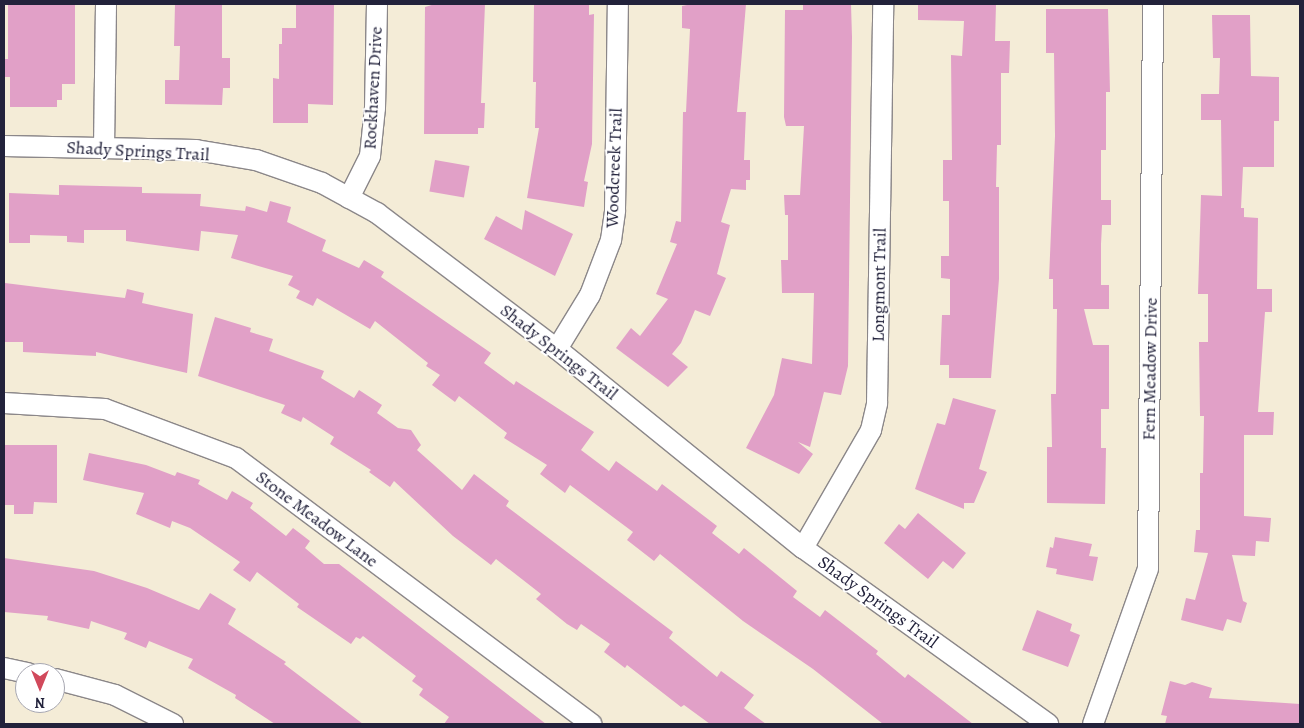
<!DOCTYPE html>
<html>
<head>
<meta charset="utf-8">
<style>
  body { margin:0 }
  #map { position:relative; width:1304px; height:728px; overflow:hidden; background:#f4ecd7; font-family:Alegreya,serif }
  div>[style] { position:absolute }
  .building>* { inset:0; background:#e1a0c7; transform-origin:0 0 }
  .roads { filter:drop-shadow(1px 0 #8b8789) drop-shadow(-1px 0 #8b8789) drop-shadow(0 1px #8b8789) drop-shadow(0 -1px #8b8789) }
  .minor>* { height:20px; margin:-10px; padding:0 10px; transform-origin:10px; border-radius:10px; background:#fff }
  span { translate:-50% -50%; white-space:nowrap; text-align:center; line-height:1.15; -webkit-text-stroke:4px #fff; paint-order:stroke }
  .street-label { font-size:18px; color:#22223b }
  .frame { position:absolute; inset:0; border:5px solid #22223b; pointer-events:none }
  .north { position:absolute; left:15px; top:663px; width:50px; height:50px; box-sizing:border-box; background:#fff; border:1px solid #a7a7b1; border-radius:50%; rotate:180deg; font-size:14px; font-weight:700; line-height:20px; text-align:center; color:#22223b }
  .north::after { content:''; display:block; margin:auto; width:18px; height:22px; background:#d1495b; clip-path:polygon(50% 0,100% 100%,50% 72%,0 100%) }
</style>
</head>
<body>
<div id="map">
  <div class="building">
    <i style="clip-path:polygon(8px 4px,75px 5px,75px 84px,62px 84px,62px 100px,57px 100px,57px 107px,10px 107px,10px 77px,4px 77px,4px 59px,8px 59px)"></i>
    <i style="clip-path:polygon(175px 4px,222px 4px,222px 58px,230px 58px,230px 88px,223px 88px,222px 105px,165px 104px,165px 80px,179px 80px,180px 46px,174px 46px)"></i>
    <i style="clip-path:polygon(296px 4px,334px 4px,333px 105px,308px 104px,308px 123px,273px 123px,273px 78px,279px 79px,279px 44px,282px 44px,282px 28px,296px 28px)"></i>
    <i style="clip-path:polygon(435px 4px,485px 4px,481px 103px,485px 103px,484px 128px,478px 128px,478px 134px,424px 134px,425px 7px)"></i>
    <i style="clip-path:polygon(534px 4px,589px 4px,589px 15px,594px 14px,592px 144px,584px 181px,588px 182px,584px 207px,527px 198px,539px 128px,535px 128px,536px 82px,533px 82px)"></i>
    <i style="clip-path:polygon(692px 4px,746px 4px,737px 112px,746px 112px,744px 160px,750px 160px,750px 180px,746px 180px,746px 190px,731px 189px,721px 222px,730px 225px,717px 274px,726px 278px,710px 316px,695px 310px,681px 343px,672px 354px,688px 367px,668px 387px,616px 348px,631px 328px,640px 336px,668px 299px,656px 294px,677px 244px,670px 242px,676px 221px,681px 222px,683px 112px,686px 112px,690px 29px,682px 28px,682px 6px)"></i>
    <i style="clip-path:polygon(803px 4px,851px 4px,852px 37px,848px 366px,841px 395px,824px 392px,810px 447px,798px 442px,813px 454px,799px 474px,746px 448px,774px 395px,782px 358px,812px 364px,814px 293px,782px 293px,781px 260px,788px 260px,788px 215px,785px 215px,784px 195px,800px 195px,804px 126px,786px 126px,784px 117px,785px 10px,803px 10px)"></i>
    <i style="clip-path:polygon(918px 4px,996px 4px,995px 41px,1010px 41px,1009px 73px,1001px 73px,1001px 145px,997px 145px,996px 187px,999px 187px,999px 279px,991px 378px,949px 378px,949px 365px,940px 365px,942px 315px,950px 315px,950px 279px,941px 278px,941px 256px,949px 256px,949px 201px,943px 201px,943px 160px,952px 160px,951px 55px,962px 56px,964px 21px,918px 20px)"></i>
    <i style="clip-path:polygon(1046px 9px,1108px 9px,1110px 92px,1106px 92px,1106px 150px,1101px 150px,1101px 200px,1111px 200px,1111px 225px,1102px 225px,1101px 244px,1101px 285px,1109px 285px,1109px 309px,1084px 309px,1093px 345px,1109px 345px,1109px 409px,1101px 409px,1101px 448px,1106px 448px,1105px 504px,1047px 503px,1047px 447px,1052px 447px,1051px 394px,1056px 394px,1057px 309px,1053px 309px,1053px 279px,1049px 279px,1055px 136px,1054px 53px,1046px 53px)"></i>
    <i style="clip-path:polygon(1212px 15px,1250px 15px,1251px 76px,1279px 77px,1279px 121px,1274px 121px,1274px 167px,1243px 167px,1241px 208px,1244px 208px,1244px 217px,1258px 218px,1257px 289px,1272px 289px,1272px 312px,1265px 312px,1258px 412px,1274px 412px,1273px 435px,1244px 435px,1244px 516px,1271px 518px,1269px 542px,1256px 541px,1255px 556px,1232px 555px,1243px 601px,1247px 603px,1241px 623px,1227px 619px,1223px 631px,1181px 620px,1186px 598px,1195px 600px,1208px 553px,1194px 552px,1196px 530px,1200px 530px,1200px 473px,1203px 473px,1204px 416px,1200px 416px,1199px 342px,1208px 342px,1208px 294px,1198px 294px,1201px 195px,1222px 196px,1221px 120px,1201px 120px,1201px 94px,1219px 94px,1220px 58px,1213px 58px)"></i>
    <i style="left:435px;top:160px;width:35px;height:32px;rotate:10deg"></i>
    <i style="clip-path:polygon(59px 185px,142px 187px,142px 193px,201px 194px,200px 206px,245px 211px,246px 206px,267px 212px,270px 201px,291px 207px,287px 222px,326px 240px,322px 251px,359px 268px,364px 260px,384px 272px,381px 277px,491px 353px,484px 363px,514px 385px,516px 381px,594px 432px,581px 450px,609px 471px,616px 461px,657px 491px,662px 484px,717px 526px,712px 533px,739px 554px,744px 548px,797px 591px,793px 597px,820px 617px,825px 610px,878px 651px,876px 654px,905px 678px,908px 674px,973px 724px,883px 724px,813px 669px,743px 621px,660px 554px,654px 561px,627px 540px,633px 532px,570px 485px,565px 493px,540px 474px,547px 465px,504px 438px,507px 433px,459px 396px,455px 402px,432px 385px,440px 375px,426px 366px,428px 363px,375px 321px,370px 329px,317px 298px,313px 306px,296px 298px,300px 291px,288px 285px,293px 276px,231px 258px,238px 235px,201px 231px,199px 251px,126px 241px,126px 230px,84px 230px,84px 243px,67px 242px,67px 236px,30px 235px,30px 243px,9px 243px,9px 193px,59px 195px)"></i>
    <i style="clip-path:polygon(525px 210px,573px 234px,555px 276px,484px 239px,496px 216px,522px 230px)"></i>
    <i style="clip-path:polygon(5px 283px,125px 298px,127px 289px,144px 293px,142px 303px,193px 314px,187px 373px,96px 352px,96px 356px,23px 352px,23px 342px,4px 342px)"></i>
    <i style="clip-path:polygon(215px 317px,251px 328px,250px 332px,273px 339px,269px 351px,324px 371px,321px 378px,354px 398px,359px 390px,382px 405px,377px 413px,398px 428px,411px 430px,421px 445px,417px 450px,462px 490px,474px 474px,509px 501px,506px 506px,673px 632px,669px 638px,717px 677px,721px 671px,754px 695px,744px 708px,766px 724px,710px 724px,684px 705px,681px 707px,627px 665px,625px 668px,604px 652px,610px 644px,581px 624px,577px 630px,567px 624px,536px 599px,541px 594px,496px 559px,491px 565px,453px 536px,394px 481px,390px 487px,369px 472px,371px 470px,330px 444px,334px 437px,303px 417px,301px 422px,281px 413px,285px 405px,198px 376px)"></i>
    <i style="clip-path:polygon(953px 398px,996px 410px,979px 469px,987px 472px,974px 503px,964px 503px,964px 509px,915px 489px,937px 423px,945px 425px)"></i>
    <i style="clip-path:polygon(4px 445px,57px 445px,57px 503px,34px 502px,33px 514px,14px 514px,14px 505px,4px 505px)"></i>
    <i style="clip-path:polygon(89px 453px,146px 465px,175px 476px,177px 472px,200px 480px,198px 484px,227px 500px,232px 491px,253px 503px,250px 508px,286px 536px,293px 528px,310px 541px,305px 548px,324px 564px,339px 564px,546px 724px,444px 724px,449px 717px,419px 695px,423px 689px,412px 681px,416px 676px,363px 636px,360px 639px,356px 637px,351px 644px,297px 607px,299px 604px,257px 572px,250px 582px,233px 570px,240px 562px,190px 528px,172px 521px,170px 528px,136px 514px,144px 493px,83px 480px)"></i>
    <i style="clip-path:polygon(918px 513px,966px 553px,953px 569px,943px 561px,928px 579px,884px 543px,899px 524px,905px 529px)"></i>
    <i style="clip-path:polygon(1055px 537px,1092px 544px,1089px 556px,1098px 557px,1093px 581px,1056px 574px,1057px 569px,1046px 567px,1050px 547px,1053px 548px)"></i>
    <i style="clip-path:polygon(4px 558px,94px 571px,147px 588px,199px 610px,210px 593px,236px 609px,228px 624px,286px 662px,284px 664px,363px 724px,275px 724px,235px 698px,236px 695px,188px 668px,193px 659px,149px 641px,146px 648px,124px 639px,127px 633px,91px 621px,89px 629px,47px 620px,48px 616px,4px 612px)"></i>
    <i style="clip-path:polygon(1037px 610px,1072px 624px,1070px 631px,1080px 635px,1068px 667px,1022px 650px)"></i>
    <i style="clip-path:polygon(1170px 681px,1185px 685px,1192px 682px,1212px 688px,1209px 698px,1300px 704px,1300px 724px,1165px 724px,1167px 716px,1161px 715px)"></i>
  </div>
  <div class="roads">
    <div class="minor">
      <i style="left:4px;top:146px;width:192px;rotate:1.2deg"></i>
      <i style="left:196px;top:150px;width:61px;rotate:9.5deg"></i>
      <i style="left:256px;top:160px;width:70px;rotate:19.2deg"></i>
      <i style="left:322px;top:183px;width:63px;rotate:28.6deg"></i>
      <i style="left:377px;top:213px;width:226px;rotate:37.1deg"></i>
      <i style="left:557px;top:349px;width:316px;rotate:39deg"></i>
      <i style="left:803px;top:548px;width:302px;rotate:35.7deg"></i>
      <i style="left:104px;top:148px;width:144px;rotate:-89.2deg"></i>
      <i style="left:349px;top:198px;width:47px;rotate:-63.4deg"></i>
      <i style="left:370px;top:156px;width:48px;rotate:-84.1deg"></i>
      <i style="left:375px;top:108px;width:104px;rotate:-88.9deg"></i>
      <i style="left:557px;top:349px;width:63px;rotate:-58.6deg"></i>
      <i style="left:590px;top:295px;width:59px;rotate:-69.1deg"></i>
      <i style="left:611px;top:240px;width:30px;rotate:-82deg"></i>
      <i style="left:615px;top:210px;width:206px;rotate:-89.2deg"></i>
      <i style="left:4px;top:403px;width:101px;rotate:3.4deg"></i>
      <i style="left:105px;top:409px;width:140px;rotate:20.5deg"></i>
      <i style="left:236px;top:458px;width:444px;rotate:36.8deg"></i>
      <i style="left:803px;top:548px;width:136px;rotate:-60deg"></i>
      <i style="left:871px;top:430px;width:28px;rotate:-77deg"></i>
      <i style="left:877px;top:403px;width:399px;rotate:-89.1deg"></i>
      <i style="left:4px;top:668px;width:25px;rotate:12deg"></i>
      <i style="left:55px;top:679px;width:62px;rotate:14.9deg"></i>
      <i style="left:115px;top:695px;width:65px;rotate:26.6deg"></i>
      <i style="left:1093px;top:724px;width:164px;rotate:-70.5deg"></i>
      <i style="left:1148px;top:569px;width:565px;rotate:-89.49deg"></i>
    </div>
  </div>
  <div class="street-label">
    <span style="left:373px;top:88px;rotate:-87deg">Rockhaven Drive</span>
    <span style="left:138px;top:151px;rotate:3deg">Shady Springs Trail</span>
    <span style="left:614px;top:168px;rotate:-88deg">Woodcreek Trail</span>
    <span style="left:879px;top:285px;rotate:-89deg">Longmont Trail</span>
    <span style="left:559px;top:352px;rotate:38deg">Shady Springs Trail</span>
    <span style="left:1150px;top:369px;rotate:-89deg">Fern Meadow Drive</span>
    <span style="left:317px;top:519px;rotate:37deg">Stone Meadow Lane</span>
    <span style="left:878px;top:602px;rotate:36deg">Shady Springs Trail</span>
  </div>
  <div class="frame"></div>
  <div class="north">N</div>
</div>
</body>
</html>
